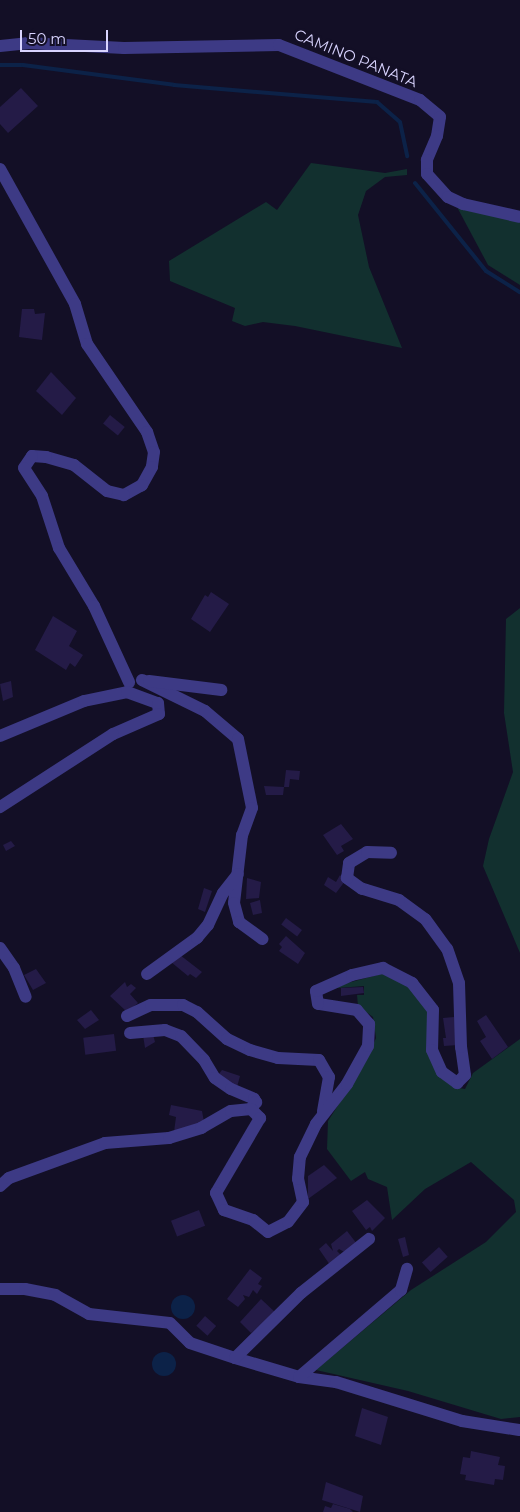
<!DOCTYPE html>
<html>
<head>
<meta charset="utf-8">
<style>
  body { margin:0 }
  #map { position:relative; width:520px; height:1512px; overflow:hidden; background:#130f26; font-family:Montserrat,sans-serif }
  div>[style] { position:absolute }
  .green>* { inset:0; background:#12302f }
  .water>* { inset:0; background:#0c2248 }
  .round { border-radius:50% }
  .stream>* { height:4px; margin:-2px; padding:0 2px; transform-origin:2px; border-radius:2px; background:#0c2248 }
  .building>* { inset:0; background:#241b47; transform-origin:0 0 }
  .minor>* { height:12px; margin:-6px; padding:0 6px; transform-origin:6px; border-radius:6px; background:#3d3a85 }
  span { translate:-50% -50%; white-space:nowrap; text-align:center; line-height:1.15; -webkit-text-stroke:5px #130f26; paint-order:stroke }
  .street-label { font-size:15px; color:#d9d4ff }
  .scale { position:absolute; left:20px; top:30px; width:88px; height:22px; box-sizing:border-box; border:2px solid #d9d4ff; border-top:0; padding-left:6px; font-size:15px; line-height:18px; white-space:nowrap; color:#d9d4ff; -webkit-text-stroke:4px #130f26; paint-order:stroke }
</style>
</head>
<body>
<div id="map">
  <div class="green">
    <i style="clip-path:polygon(311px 163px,385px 173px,407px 169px,407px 175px,385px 177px,366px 191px,358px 215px,369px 267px,402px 348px,295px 326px,263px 322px,245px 326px,232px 321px,235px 308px,170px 281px,169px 261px,266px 202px,277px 210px)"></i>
    <i style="clip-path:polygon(457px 207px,520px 220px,520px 285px,488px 265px)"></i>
    <i style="clip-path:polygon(520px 608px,520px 953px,483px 866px,489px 839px,513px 772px,504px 713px,506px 619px)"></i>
    <i style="clip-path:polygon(385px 973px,410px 987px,429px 1011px,427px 1050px,453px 1087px,465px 1089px,473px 1073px,520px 1039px,520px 1417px,501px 1419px,408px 1391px,316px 1370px,411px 1290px,486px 1242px,516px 1212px,514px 1200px,471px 1162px,425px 1189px,392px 1220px,387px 1187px,368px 1179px,365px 1172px,351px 1181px,327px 1149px,328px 1121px,365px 1063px,376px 1038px,373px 1017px,358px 1006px,357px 995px,364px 995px,364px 986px,325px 989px)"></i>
  </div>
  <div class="water">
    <i class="round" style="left:171px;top:1295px;width:24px;height:24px"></i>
    <i class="round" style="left:152px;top:1352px;width:24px;height:24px"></i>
  </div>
  <div class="stream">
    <i style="left:0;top:65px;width:23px"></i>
    <i style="left:23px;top:65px;width:152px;rotate:7.5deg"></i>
    <i style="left:174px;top:85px;width:204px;rotate:4.8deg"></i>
    <i style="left:377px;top:102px;width:30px;rotate:41deg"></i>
    <i style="left:400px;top:122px;width:35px;rotate:78deg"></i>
    <i style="left:415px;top:183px;width:113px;rotate:51.1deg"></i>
    <i style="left:486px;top:271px;width:40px;rotate:32deg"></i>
  </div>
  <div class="building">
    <i style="clip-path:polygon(21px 88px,38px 106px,8px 133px,0 124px,0 107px)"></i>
    <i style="clip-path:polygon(22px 309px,34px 309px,35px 314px,45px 313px,42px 340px,19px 337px)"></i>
    <i style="clip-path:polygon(51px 372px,76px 398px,62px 415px,36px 391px)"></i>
    <i style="left:110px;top:415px;width:19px;height:11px;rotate:39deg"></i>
    <i style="clip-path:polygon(211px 592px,229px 604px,210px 632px,191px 619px,205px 595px,208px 597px)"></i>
    <i style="clip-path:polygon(53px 616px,77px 631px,69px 646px,83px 655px,75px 667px,70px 663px,66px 670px,35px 650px)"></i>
    <i style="clip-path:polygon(11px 681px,13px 697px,3px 701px,0 684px)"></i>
    <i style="clip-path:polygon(286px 770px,300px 771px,299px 780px,290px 779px,289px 787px,284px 787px)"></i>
    <i style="clip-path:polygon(264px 786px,284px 787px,283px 795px,266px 795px)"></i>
    <i style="clip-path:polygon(341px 824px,353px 839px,341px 846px,344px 851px,337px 855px,323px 835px)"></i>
    <i style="clip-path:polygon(11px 841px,15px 846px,6px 851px,3px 845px)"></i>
    <i style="clip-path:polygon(340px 875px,345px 881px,336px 893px,324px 885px,328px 877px,336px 882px)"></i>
    <i style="clip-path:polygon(247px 878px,261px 882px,259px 898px,246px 899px)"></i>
    <i style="clip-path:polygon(204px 888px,212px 891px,205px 912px,198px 909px)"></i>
    <i style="clip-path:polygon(260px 900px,262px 913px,253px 915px,250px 903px)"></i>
    <i style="left:286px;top:918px;width:20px;height:8px;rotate:37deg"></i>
    <i style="clip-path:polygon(286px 936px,305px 953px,298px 964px,279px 951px,282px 947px,279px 944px)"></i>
    <i style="clip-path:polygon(180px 955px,202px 972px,196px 978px,190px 974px,188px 976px,171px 962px)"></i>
    <i style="clip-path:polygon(36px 969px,46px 983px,33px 990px,24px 975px)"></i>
    <i style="clip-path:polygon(125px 982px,127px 987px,131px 984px,136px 988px,130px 994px,138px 1003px,127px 1012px,110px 996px)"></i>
    <i style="clip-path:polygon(363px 987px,364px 993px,341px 996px,341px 988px)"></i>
    <i style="clip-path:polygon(91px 1010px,99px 1020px,85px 1029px,77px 1020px)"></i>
    <i style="clip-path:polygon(486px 1015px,508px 1047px,492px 1059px,480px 1041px,486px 1037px,477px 1021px)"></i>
    <i style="clip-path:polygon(454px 1017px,458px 1045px,444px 1046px,443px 1038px,446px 1038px,443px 1018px)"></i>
    <i style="left:114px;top:1034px;width:17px;height:31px;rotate:83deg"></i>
    <i style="clip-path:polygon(153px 1034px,155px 1042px,145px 1048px,143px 1035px)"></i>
    <i style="clip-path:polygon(222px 1070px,240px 1076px,237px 1087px,218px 1075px)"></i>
    <i style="clip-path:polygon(171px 1105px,202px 1111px,204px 1122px,174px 1132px,176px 1117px,169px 1115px)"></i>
    <i style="clip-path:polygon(324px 1165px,337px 1178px,308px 1199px,308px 1176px)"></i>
    <i style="clip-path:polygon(367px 1200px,385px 1218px,372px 1231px,370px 1227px,366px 1230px,352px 1211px)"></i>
    <i style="left:199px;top:1210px;width:17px;height:30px;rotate:69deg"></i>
    <i style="clip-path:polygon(347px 1231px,357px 1244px,346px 1253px,339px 1249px,337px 1251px,342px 1256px,330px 1265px,319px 1249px,326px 1243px,333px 1251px,331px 1244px)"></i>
    <i style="clip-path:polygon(405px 1237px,409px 1255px,403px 1257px,398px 1239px)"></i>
    <i style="left:439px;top:1247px;width:13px;height:23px;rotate:48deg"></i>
    <i style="clip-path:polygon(250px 1269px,262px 1278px,258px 1284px,262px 1286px,257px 1294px,253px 1290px,249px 1297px,243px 1295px,245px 1299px,238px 1307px,227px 1299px)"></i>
    <i style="clip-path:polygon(261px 1299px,276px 1313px,251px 1333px,240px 1322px)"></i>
    <i style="left:205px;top:1316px;width:15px;height:13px;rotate:42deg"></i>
    <i style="clip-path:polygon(362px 1408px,388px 1417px,381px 1445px,355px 1436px)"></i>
    <i style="clip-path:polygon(471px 1451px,500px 1457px,498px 1465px,505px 1466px,503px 1480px,495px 1479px,494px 1485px,465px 1480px,466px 1475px,460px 1474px,463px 1457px,470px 1458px)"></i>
    <i style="clip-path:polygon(326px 1482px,363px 1496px,360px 1512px,322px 1500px)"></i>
    <i style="clip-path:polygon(333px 1504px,350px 1509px,353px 1512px,323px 1512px,325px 1506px,331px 1508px)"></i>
  </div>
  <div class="minor">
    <i style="left:0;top:46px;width:27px;rotate:-6deg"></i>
    <i style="left:27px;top:43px;width:97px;rotate:3deg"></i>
    <i style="left:124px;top:48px;width:155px;rotate:-1.1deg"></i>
    <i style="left:279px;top:45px;width:151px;rotate:21.3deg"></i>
    <i style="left:420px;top:100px;width:26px;rotate:40deg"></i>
    <i style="left:440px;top:117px;width:19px;rotate:99deg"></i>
    <i style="left:437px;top:136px;width:26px;rotate:113deg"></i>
    <i style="left:427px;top:160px;width:14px;rotate:90deg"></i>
    <i style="left:427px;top:174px;width:31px;rotate:48deg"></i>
    <i style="left:448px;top:197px;width:17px;rotate:25deg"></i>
    <i style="left:463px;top:204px;width:58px;rotate:12.8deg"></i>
    <i style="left:0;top:169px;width:154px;rotate:60.9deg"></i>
    <i style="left:75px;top:304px;width:42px;rotate:73.3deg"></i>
    <i style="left:87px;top:344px;width:107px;rotate:55.7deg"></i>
    <i style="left:147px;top:432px;width:21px;rotate:71deg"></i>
    <i style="left:154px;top:452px;width:15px;rotate:98deg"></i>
    <i style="left:152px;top:467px;width:21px;rotate:119deg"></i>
    <i style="left:142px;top:485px;width:21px;rotate:151deg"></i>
    <i style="left:124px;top:495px;width:17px;rotate:-167deg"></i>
    <i style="left:107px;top:491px;width:42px;rotate:-141.8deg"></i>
    <i style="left:74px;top:465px;width:29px;rotate:-164deg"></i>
    <i style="left:46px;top:457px;width:14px;rotate:-176deg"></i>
    <i style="left:32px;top:456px;width:14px;rotate:124deg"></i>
    <i style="left:24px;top:468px;width:33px;rotate:57deg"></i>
    <i style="left:42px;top:496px;width:55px;rotate:71.9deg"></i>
    <i style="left:59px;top:548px;width:68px;rotate:58.9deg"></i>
    <i style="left:94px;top:606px;width:84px;rotate:65.3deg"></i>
    <i style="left:142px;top:680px;width:70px;rotate:26.2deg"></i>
    <i style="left:205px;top:711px;width:43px;rotate:40.3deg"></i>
    <i style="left:238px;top:739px;width:70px;rotate:78.5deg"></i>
    <i style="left:252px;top:808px;width:29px;rotate:110deg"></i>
    <i style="left:242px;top:835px;width:68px;rotate:96.7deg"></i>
    <i style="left:234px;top:903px;width:20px;rotate:75deg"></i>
    <i style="left:239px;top:922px;width:29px;rotate:36deg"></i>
    <i style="left:149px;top:681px;width:73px;rotate:7.1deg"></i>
    <i style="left:0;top:736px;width:91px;rotate:-22.6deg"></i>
    <i style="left:84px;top:701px;width:44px;rotate:-11.8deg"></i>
    <i style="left:127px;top:692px;width:33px;rotate:20deg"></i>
    <i style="left:158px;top:703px;width:11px;rotate:85deg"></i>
    <i style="left:159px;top:714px;width:50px;rotate:156.5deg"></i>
    <i style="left:113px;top:734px;width:135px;rotate:147.1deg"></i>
    <i style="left:0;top:948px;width:24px;rotate:55deg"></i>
    <i style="left:14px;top:968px;width:31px;rotate:68deg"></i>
    <i style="left:147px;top:974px;width:62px;rotate:-35.8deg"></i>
    <i style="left:197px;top:938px;width:17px;rotate:-50deg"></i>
    <i style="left:208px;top:925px;width:35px;rotate:-65deg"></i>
    <i style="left:223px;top:893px;width:24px;rotate:-52deg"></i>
    <i style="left:127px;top:1016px;width:26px;rotate:-25deg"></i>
    <i style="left:151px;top:1005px;width:32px"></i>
    <i style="left:183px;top:1005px;width:16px;rotate:27deg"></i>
    <i style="left:197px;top:1012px;width:40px;rotate:42deg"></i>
    <i style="left:227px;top:1039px;width:25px;rotate:26deg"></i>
    <i style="left:250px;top:1050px;width:29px;rotate:16deg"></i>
    <i style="left:278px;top:1058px;width:41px;rotate:2.8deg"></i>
    <i style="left:319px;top:1060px;width:20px;rotate:60deg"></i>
    <i style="left:329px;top:1077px;width:35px;rotate:100deg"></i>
    <i style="left:130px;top:1033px;width:35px;rotate:-5deg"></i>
    <i style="left:165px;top:1030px;width:17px;rotate:21deg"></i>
    <i style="left:181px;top:1036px;width:33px;rotate:46deg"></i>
    <i style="left:204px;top:1060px;width:21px;rotate:59deg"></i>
    <i style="left:215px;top:1078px;width:19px;rotate:35deg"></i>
    <i style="left:231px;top:1089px;width:25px;rotate:23deg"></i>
    <i style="left:254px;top:1099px;width:4px;rotate:56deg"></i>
    <i style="left:256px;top:1102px;width:9px;rotate:126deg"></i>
    <i style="left:0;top:1186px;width:12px;rotate:-42deg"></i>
    <i style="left:9px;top:1178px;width:102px;rotate:-20deg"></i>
    <i style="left:105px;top:1143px;width:64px;rotate:-4.5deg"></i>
    <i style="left:169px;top:1138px;width:34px;rotate:-17deg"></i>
    <i style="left:201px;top:1128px;width:34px;rotate:-30deg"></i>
    <i style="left:231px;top:1111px;width:20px;rotate:-6deg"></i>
    <i style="left:251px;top:1109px;width:13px;rotate:45deg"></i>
    <i style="left:260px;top:1118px;width:87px;rotate:120.4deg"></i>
    <i style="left:216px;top:1193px;width:19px;rotate:65deg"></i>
    <i style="left:224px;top:1210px;width:31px;rotate:19deg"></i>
    <i style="left:253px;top:1220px;width:19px;rotate:39deg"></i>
    <i style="left:268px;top:1232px;width:22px;rotate:-27deg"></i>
    <i style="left:288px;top:1222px;width:25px;rotate:-53deg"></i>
    <i style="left:303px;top:1202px;width:24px;rotate:-102deg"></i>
    <i style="left:298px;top:1179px;width:22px;rotate:-85deg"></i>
    <i style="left:300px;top:1157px;width:37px;rotate:-64deg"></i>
    <i style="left:316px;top:1124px;width:51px;rotate:-52.2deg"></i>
    <i style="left:347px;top:1084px;width:43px;rotate:-61.1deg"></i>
    <i style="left:368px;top:1046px;width:22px;rotate:-87deg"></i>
    <i style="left:369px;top:1024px;width:18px;rotate:-131deg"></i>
    <i style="left:357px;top:1010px;width:39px;rotate:-171deg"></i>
    <i style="left:318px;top:1004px;width:13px;rotate:-99deg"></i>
    <i style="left:316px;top:991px;width:39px;rotate:-24deg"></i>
    <i style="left:352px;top:975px;width:32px;rotate:-13deg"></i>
    <i style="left:383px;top:968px;width:33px;rotate:27deg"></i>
    <i style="left:412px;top:983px;width:34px;rotate:52deg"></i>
    <i style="left:433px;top:1010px;width:40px;rotate:91.4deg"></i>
    <i style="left:432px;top:1050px;width:24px;rotate:66deg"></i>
    <i style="left:442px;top:1072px;width:19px;rotate:36deg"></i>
    <i style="left:457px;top:1083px;width:11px;rotate:-45deg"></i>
    <i style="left:465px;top:1075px;width:28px;rotate:-98deg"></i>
    <i style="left:461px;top:1047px;width:64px;rotate:-91.8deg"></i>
    <i style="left:459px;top:983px;width:36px;rotate:-109deg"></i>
    <i style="left:447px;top:949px;width:37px;rotate:-126deg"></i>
    <i style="left:425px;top:919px;width:32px;rotate:-144deg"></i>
    <i style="left:399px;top:900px;width:39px;rotate:-163deg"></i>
    <i style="left:362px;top:889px;width:19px;rotate:-144deg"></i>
    <i style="left:347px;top:878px;width:15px;rotate:-82deg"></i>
    <i style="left:349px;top:863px;width:21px;rotate:-31deg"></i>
    <i style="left:367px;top:852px;width:24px;rotate:2deg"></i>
    <i style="left:0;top:1289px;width:25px"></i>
    <i style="left:25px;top:1289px;width:31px;rotate:11deg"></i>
    <i style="left:55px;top:1295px;width:39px;rotate:29deg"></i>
    <i style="left:89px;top:1314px;width:81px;rotate:6.3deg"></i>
    <i style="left:170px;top:1323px;width:28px;rotate:45deg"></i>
    <i style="left:190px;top:1343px;width:47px;rotate:18.4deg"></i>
    <i style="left:235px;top:1358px;width:67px;rotate:16.5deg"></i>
    <i style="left:299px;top:1377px;width:37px;rotate:8deg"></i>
    <i style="left:336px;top:1382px;width:132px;rotate:17.2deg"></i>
    <i style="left:462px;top:1421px;width:58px;rotate:9deg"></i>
    <i style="left:235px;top:1358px;width:93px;rotate:-44.6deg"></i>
    <i style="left:301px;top:1293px;width:87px;rotate:-38.5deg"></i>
    <i style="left:299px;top:1377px;width:134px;rotate:-40.5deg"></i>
    <i style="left:401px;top:1290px;width:22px;rotate:-74deg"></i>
  </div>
  <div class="street-label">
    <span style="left:356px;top:58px;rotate:22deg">CAMINO PANATA</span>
  </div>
  <div class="scale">50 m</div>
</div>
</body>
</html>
